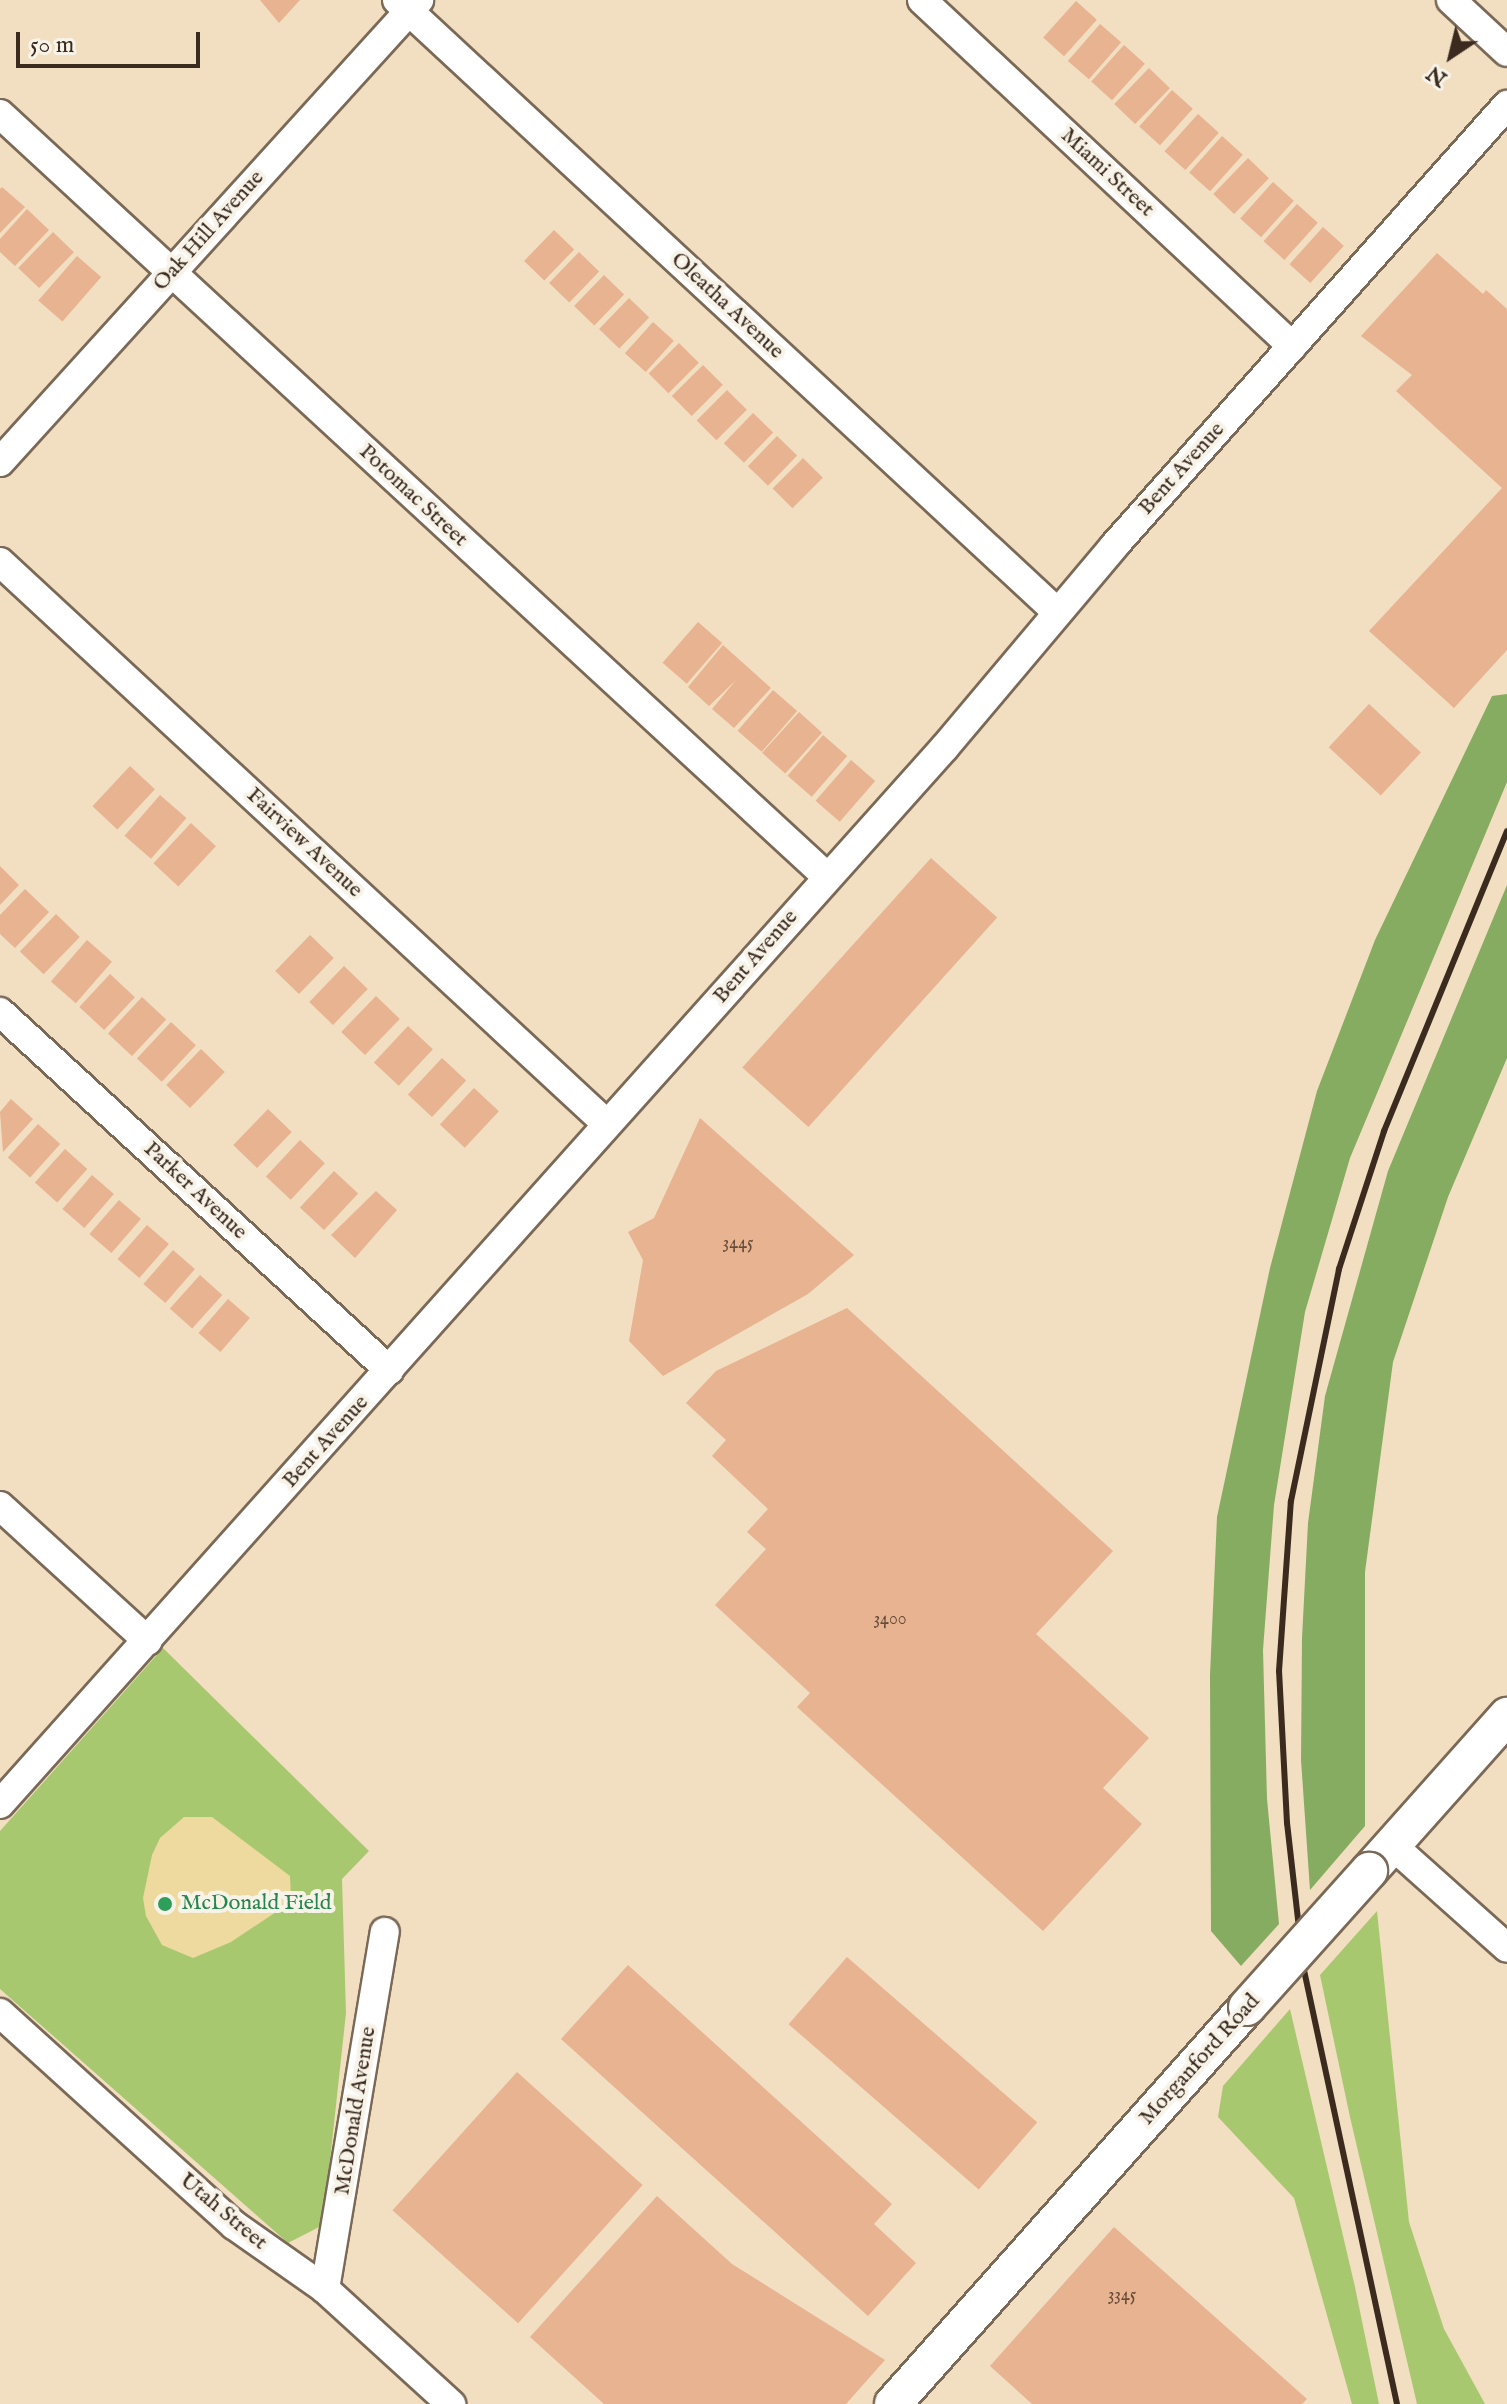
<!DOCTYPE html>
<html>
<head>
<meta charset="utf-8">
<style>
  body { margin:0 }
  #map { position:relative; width:1507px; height:2404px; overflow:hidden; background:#f2dec1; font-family:"IM FELL English",serif }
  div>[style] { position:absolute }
  .green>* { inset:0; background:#a8c870 }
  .forest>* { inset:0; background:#86ac62 }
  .sand>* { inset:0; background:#eeda9e }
  .building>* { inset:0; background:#e7b390; transform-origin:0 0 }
  .roads { filter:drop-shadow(2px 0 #7b6957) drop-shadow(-2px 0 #7b6957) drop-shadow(0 2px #7b6957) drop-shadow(0 -2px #7b6957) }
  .minor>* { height:28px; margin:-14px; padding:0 14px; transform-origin:14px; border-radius:14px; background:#fff }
  .tertiary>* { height:36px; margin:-18px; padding:0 18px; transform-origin:18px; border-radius:18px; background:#fff }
  .rail>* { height:6px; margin:-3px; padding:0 3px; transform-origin:3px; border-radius:3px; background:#3b2a1e }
  .bridges { filter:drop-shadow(2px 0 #7b6957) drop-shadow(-2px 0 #7b6957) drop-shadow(0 2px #7b6957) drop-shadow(0 -2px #7b6957) }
  .tertiary-bridge>* { height:36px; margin:-18px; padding:0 18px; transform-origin:18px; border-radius:18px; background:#fff }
  .dots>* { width:22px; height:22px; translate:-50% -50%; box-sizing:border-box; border:4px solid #f7f3e8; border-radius:50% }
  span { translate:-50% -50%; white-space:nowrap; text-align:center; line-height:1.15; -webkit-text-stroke:8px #f7f3e8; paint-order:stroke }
  .number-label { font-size:18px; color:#664c3a }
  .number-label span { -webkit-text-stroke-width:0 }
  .street-label { font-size:22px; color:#3b2a1e }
  .leisure-label { font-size:22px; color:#27864d }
  .left { translate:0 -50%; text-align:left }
  .north { position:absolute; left:1411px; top:16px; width:80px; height:80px; -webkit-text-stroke:6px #f7f3e8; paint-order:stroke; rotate:215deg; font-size:22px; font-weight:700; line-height:32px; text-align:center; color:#3b2a1e }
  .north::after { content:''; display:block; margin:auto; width:28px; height:36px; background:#3b2a1e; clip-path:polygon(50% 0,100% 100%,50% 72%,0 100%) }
  .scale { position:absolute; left:16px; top:32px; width:184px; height:36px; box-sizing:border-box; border:4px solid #3b2a1e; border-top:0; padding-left:10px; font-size:24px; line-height:28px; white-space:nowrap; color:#3b2a1e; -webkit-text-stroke:6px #f7f3e8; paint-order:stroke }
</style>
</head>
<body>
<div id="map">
  <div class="green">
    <i style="clip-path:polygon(163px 1648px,369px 1851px,342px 1879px,346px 2013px,323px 2225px,288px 2243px,0 1989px,0 1831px)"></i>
    <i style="clip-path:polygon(1377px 1911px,1409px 2222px,1444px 2329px,1485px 2404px,1417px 2404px,1350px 2117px,1320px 1975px)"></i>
    <i style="clip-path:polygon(1290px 2009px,1355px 2287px,1379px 2404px,1352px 2404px,1294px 2198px,1218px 2117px,1223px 2086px)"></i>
  </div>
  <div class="forest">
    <i style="clip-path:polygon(1507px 694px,1507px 782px,1350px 1158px,1305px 1312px,1274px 1505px,1263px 1650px,1267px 1799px,1279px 1924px,1241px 1966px,1211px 1931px,1210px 1675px,1217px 1517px,1270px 1268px,1317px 1091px,1375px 940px,1492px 696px)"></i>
    <i style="clip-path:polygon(1507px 885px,1507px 1058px,1448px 1197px,1393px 1362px,1365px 1572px,1365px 1826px,1310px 1890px,1301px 1760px,1302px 1638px,1308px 1523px,1325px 1396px,1388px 1171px)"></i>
  </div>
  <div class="sand">
    <i style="clip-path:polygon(184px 1817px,212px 1817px,290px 1876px,291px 1899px,282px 1908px,231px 1942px,193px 1958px,162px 1945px,146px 1916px,143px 1898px,152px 1855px,160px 1838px)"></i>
  </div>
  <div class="building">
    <i style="clip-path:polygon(260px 0,300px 0,279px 23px)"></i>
    <i style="left:1076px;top:1px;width:28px;height:49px;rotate:42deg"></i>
    <i style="left:1100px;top:24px;width:28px;height:49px;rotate:41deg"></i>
    <i style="left:1124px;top:45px;width:28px;height:49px;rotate:42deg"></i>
    <i style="left:1149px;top:68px;width:29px;height:50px;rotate:44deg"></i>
    <i style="left:1172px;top:90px;width:28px;height:49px;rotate:42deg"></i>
    <i style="left:1198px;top:114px;width:28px;height:50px;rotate:42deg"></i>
    <i style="left:1222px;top:136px;width:28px;height:49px;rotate:42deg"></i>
    <i style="left:1248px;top:158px;width:29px;height:50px;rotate:44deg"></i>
    <i style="left:1273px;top:182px;width:28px;height:49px;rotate:42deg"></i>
    <i style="clip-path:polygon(2px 187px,25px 207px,0 233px,0 189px)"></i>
    <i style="left:1297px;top:204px;width:28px;height:50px;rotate:42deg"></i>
    <i style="clip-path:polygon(27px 209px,49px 230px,15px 266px,0 252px,0 239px)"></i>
    <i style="left:1323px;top:227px;width:28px;height:50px;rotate:42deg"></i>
    <i style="left:554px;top:230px;width:28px;height:43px;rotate:44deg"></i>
    <i style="left:53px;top:232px;width:29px;height:50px;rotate:44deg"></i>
    <i style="left:579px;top:252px;width:28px;height:43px;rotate:44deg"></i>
    <i style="clip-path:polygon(1437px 253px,1483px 294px,1486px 290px,1507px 309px,1507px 650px,1454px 708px,1369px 631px,1502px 488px,1396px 391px,1412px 375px,1361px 336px)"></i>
    <i style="left:77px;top:256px;width:32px;height:59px;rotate:41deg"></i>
    <i style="left:604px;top:275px;width:28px;height:43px;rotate:44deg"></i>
    <i style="left:629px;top:298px;width:28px;height:43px;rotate:44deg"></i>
    <i style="left:653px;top:322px;width:28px;height:42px;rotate:42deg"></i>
    <i style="left:679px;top:343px;width:28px;height:43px;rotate:45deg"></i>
    <i style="left:703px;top:365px;width:28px;height:44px;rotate:45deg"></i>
    <i style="left:727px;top:390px;width:28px;height:43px;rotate:45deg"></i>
    <i style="left:753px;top:413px;width:28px;height:42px;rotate:44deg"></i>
    <i style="left:777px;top:436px;width:28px;height:42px;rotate:44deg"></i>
    <i style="left:803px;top:458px;width:28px;height:43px;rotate:45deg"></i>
    <i style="left:698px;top:622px;width:32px;height:54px;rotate:41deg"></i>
    <i style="clip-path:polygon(723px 645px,771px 688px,734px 728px,712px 709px,736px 680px,709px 706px,688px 687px)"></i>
    <i style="left:773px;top:690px;width:32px;height:54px;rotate:41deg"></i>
    <i style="left:1369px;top:704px;width:71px;height:59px;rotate:43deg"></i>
    <i style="left:799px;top:712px;width:31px;height:55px;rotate:42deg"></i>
    <i style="left:823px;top:735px;width:32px;height:54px;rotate:41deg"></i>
    <i style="left:851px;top:760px;width:32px;height:54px;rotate:41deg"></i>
    <i style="left:130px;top:766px;width:34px;height:55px;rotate:43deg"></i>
    <i style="left:160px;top:795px;width:35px;height:54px;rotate:41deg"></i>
    <i style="left:191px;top:823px;width:34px;height:55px;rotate:43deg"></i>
    <i style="left:931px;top:858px;width:89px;height:282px;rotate:42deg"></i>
    <i style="clip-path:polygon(0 866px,19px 885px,0 905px)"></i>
    <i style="clip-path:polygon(25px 889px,49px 912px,15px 948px,0 934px,0 915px)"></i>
    <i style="left:56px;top:914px;width:33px;height:52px;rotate:44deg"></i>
    <i style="left:310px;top:935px;width:33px;height:50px;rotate:44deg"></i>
    <i style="left:87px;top:940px;width:33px;height:55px;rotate:41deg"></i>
    <i style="left:344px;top:966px;width:33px;height:50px;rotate:44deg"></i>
    <i style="left:110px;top:974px;width:34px;height:45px;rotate:43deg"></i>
    <i style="left:376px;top:996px;width:33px;height:50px;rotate:44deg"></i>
    <i style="left:142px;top:997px;width:33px;height:50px;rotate:43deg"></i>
    <i style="left:171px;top:1022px;width:34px;height:50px;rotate:43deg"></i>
    <i style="left:408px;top:1026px;width:34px;height:50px;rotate:43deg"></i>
    <i style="left:201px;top:1049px;width:33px;height:50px;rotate:44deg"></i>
    <i style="left:442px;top:1058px;width:33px;height:50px;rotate:43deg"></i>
    <i style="left:474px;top:1088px;width:34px;height:50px;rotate:43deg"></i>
    <i style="clip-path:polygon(11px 1099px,33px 1119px,3px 1152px,0 1112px)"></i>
    <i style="left:268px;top:1109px;width:33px;height:50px;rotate:44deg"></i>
    <i style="clip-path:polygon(700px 1118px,854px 1255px,808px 1294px,663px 1376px,629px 1341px,643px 1260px,628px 1232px,654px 1218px)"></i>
    <i style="left:38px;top:1124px;width:30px;height:45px;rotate:42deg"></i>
    <i style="left:300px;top:1140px;width:34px;height:50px;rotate:43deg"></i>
    <i style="left:65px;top:1149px;width:30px;height:45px;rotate:42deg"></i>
    <i style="left:334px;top:1171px;width:33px;height:50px;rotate:43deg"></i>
    <i style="left:92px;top:1175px;width:29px;height:45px;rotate:41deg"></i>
    <i style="clip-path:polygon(376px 1191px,397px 1210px,355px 1258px,331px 1235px)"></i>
    <i style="left:119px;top:1200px;width:29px;height:45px;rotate:41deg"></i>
    <i style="left:147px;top:1225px;width:29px;height:45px;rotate:41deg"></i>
    <i style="left:173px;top:1250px;width:29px;height:45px;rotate:41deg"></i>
    <i style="left:200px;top:1275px;width:30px;height:45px;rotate:42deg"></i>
    <i style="left:228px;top:1299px;width:29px;height:45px;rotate:41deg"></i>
    <i style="clip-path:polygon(847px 1308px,1113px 1551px,1036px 1634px,1149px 1738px,1103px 1788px,1142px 1824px,1043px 1931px,797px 1707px,810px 1693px,715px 1605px,766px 1549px,747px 1532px,768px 1509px,712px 1456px,726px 1440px,686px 1403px,716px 1371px)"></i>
    <i style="left:847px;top:1957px;width:252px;height:89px;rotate:41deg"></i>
    <i style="clip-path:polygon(628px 1965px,892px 2204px,874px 2224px,916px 2263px,868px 2316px,561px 2039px)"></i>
    <i style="left:517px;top:2072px;width:169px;height:186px;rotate:42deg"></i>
    <i style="clip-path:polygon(657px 2196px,732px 2264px,885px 2360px,846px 2404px,604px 2404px,530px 2337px)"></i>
    <i style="clip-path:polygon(1114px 2227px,1307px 2399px,1302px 2404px,1032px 2404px,990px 2366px)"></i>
  </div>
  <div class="roads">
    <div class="minor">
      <i style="left:397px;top:0;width:900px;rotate:42.84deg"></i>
      <i style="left:922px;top:0;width:507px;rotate:43.08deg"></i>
      <i style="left:1451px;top:0;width:76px;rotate:42.9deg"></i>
      <i style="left:0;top:114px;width:1125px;rotate:42.69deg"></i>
      <i style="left:0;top:462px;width:624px;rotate:-47.79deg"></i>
      <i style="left:0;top:562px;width:827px;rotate:42.8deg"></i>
      <i style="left:0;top:1012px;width:529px;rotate:42.62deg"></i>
      <i style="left:0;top:1506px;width:200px;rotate:42.4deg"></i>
      <i style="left:0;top:1804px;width:1418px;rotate:-48.2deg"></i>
      <i style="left:945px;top:747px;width:263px;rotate:-49.9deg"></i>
      <i style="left:1114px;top:546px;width:591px;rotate:-48.29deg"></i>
      <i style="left:1392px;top:1845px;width:154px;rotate:41.8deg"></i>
      <i style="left:0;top:2013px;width:316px;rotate:42.2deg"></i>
      <i style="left:234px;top:2225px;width:111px;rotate:35.1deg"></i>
      <i style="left:325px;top:2289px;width:171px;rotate:42.4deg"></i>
      <i style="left:325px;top:2289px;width:362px;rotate:-80.5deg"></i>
    </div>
    <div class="tertiary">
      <i style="left:1369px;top:1871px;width:208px;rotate:-48.3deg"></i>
      <i style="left:893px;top:2404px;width:532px;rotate:-48.28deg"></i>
    </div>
  </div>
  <div class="rail">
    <i style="left:1397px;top:2404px;width:442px;rotate:-102.1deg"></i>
    <i style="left:1304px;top:1972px;width:150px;rotate:-96.5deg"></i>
    <i style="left:1287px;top:1823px;width:152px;rotate:-93deg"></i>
    <i style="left:1279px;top:1671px;width:170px;rotate:-86deg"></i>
    <i style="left:1291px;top:1501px;width:237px;rotate:-78.3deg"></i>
    <i style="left:1339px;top:1269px;width:145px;rotate:-71.9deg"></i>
    <i style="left:1384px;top:1131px;width:324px;rotate:-67.7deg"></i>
  </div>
  <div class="bridges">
    <div class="tertiary-bridge">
      <i style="left:1247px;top:2007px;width:183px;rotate:-48.1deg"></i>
    </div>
  </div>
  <div class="dots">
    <i style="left:165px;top:1904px;background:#2e9e5b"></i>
  </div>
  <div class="number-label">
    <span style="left:738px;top:1244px">3445</span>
    <span style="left:890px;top:1620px">3400</span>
    <span style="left:1122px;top:2296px">3345</span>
  </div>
  <div class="street-label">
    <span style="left:1107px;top:173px;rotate:43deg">Miami Street</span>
    <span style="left:209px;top:231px;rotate:-48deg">Oak Hill Avenue</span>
    <span style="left:727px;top:306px;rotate:43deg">Oleatha Avenue</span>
    <span style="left:1182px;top:469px;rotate:-48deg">Bent Avenue</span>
    <span style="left:413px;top:496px;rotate:43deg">Potomac Street</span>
    <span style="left:304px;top:843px;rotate:43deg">Fairview Avenue</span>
    <span style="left:756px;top:957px;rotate:-49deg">Bent Avenue</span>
    <span style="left:195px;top:1191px;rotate:43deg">Parker Avenue</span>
    <span style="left:326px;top:1442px;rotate:-48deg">Bent Avenue</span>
    <span style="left:1200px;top:2060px;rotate:-48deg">Morganford Road</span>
    <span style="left:356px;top:2111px;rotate:-81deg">McDonald Avenue</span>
    <span style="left:223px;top:2212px;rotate:40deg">Utah Street</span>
  </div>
  <div class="leisure-label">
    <span class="left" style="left:181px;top:1904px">McDonald Field</span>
  </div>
  <div class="north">N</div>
  <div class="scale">50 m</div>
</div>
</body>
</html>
